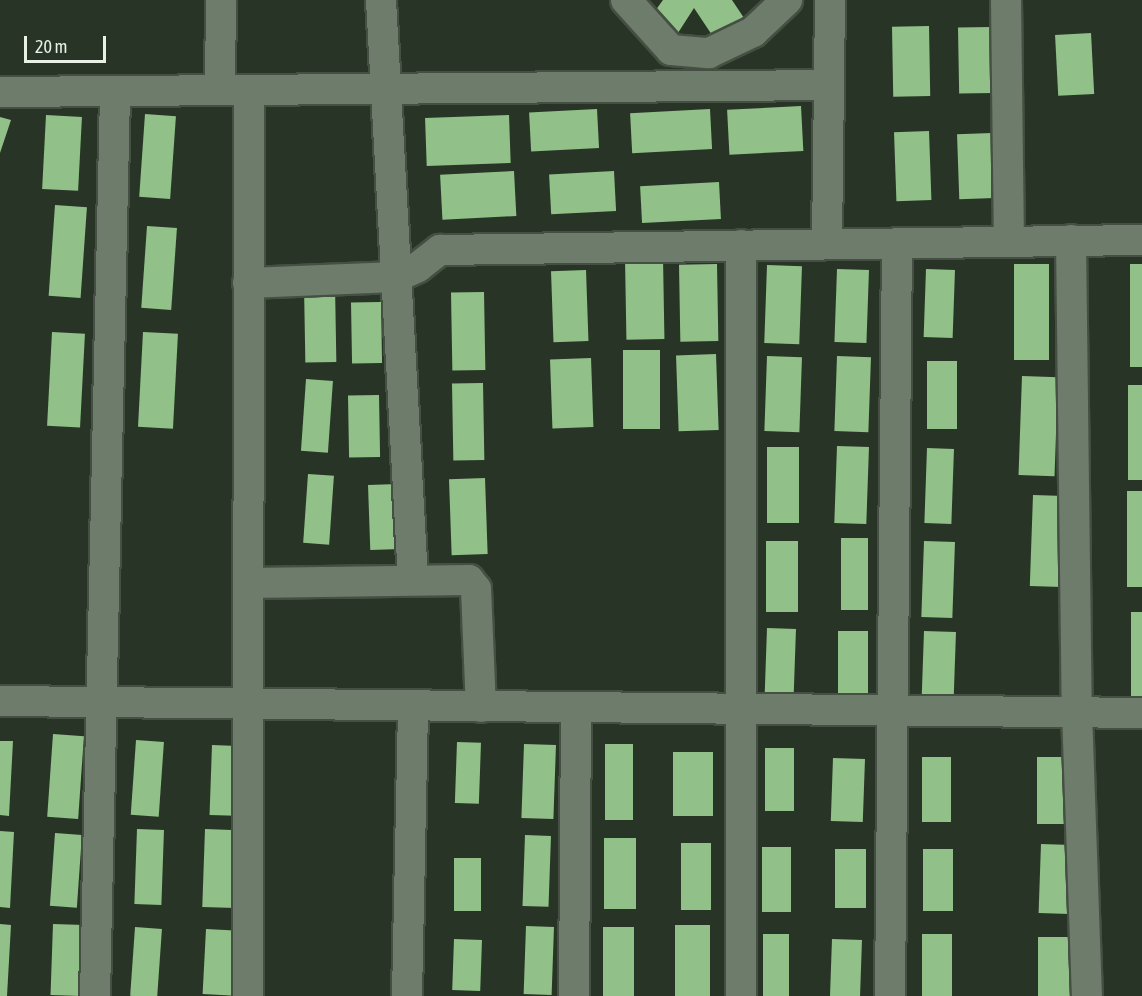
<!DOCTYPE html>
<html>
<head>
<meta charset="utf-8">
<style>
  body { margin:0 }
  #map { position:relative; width:1142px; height:996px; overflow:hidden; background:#283526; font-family:"Asap Condensed",sans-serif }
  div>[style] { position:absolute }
  .building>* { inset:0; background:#91c189; transform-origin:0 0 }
  .roads { filter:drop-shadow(2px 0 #454f43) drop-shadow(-2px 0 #454f43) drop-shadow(0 2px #454f43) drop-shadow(0 -2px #454f43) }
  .minor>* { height:30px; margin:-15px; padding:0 15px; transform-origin:15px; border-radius:15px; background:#6e7c6b }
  span { translate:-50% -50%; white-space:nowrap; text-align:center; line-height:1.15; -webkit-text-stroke:6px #283526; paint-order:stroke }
  .scale { position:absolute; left:24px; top:36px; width:82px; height:27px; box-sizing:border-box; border:3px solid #e9f1e7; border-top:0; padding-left:8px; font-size:18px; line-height:21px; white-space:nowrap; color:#e9f1e7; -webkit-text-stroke:4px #283526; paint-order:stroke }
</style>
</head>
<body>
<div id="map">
  <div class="building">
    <i style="clip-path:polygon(663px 0,732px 0,744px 18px,714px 38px,694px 8px,676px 36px,650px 18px)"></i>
    <i style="left:929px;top:26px;width:70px;height:37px;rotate:89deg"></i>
    <i style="left:992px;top:27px;width:66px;height:34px;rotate:89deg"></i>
    <i style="left:1091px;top:33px;width:61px;height:36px;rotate:87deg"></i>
    <i style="left:801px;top:106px;width:45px;height:74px;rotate:87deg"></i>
    <i style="left:597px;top:109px;width:39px;height:68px;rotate:87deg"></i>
    <i style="left:710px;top:109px;width:40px;height:80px;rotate:87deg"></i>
    <i style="left:145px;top:114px;width:31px;height:83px;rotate:4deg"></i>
    <i style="left:46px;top:115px;width:36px;height:74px;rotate:3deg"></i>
    <i style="left:509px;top:115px;width:48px;height:84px;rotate:88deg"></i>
    <i style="clip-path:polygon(0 117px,11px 120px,0 153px)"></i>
    <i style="left:929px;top:131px;width:69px;height:35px;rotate:88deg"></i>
    <i style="left:992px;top:133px;width:65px;height:35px;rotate:88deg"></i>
    <i style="left:514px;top:171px;width:45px;height:74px;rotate:87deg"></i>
    <i style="left:614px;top:171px;width:40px;height:65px;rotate:87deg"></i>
    <i style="left:719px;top:182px;width:37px;height:79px;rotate:87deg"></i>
    <i style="left:55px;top:205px;width:32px;height:91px;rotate:4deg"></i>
    <i style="left:147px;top:226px;width:30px;height:82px;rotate:4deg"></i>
    <i style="left:663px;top:257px;width:82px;height:38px;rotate:89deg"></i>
    <i style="left:717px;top:264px;width:77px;height:38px;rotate:89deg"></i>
    <i style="left:1014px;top:264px;width:35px;height:96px"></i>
    <i style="left:1130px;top:264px;width:12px;height:103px"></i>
    <i style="left:767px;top:265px;width:35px;height:78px;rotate:2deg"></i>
    <i style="left:837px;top:269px;width:32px;height:73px;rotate:2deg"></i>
    <i style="left:926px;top:269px;width:29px;height:68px;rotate:2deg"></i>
    <i style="left:586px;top:270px;width:71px;height:35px;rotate:88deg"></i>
    <i style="left:335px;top:285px;width:77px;height:31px;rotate:89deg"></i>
    <i style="left:484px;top:292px;width:78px;height:33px;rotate:89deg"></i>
    <i style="left:381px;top:302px;width:61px;height:30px;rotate:89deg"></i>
    <i style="left:52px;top:332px;width:33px;height:94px;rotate:3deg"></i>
    <i style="left:143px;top:332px;width:35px;height:95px;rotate:3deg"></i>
    <i style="left:623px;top:350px;width:37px;height:79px"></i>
    <i style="left:716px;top:354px;width:76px;height:40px;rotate:88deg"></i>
    <i style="left:767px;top:356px;width:35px;height:75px;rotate:2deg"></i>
    <i style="left:837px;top:356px;width:34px;height:75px;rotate:2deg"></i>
    <i style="left:591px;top:358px;width:69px;height:41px;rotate:88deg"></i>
    <i style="left:927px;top:361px;width:30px;height:68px"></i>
    <i style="left:1022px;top:376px;width:36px;height:99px;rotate:2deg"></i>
    <i style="left:306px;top:379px;width:27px;height:72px;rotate:4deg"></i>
    <i style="left:483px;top:383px;width:77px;height:31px;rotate:89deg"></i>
    <i style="left:1128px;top:385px;width:14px;height:95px"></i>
    <i style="left:379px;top:395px;width:62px;height:31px;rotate:89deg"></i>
    <i style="left:837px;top:446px;width:32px;height:77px;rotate:2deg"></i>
    <i style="left:767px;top:447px;width:32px;height:76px"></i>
    <i style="left:927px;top:448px;width:27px;height:75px;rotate:2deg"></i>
    <i style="left:308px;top:474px;width:26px;height:69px;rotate:4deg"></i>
    <i style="left:485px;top:478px;width:76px;height:36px;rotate:88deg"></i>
    <i style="left:398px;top:484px;width:65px;height:30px;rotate:88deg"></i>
    <i style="left:1127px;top:491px;width:15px;height:96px"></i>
    <i style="left:1033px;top:495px;width:32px;height:91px;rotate:2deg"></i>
    <i style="left:841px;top:538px;width:27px;height:72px"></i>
    <i style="left:766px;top:541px;width:32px;height:71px"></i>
    <i style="left:924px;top:541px;width:31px;height:76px;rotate:2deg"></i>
    <i style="left:1131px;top:612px;width:11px;height:86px"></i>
    <i style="left:767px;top:628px;width:29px;height:68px;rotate:2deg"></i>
    <i style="left:838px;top:631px;width:30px;height:72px"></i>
    <i style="left:924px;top:631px;width:32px;height:72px;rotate:2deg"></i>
    <i style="left:53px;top:734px;width:31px;height:83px;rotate:4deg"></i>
    <i style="left:136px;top:740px;width:28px;height:75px;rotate:4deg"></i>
    <i style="clip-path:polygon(0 741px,13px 741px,9px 816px,0 815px)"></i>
    <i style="left:457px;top:742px;width:24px;height:61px;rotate:2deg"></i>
    <i style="left:524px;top:744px;width:32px;height:74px;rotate:2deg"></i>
    <i style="left:605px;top:744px;width:28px;height:76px"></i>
    <i style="left:212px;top:745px;width:26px;height:70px;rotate:2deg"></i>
    <i style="left:765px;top:748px;width:29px;height:63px"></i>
    <i style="left:673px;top:752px;width:40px;height:64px"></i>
    <i style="left:922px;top:757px;width:29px;height:65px"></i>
    <i style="left:1037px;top:757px;width:35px;height:67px"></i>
    <i style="left:833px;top:758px;width:32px;height:63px;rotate:2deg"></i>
    <i style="left:137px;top:829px;width:27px;height:75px;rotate:2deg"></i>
    <i style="left:205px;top:829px;width:33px;height:78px;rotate:2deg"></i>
    <i style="clip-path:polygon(0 831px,14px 832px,10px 908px,0 907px)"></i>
    <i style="left:55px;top:833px;width:27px;height:73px;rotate:4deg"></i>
    <i style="left:525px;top:835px;width:26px;height:71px;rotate:2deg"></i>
    <i style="left:604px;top:838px;width:32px;height:71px"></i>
    <i style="left:681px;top:843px;width:30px;height:67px"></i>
    <i style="left:1041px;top:844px;width:31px;height:69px;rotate:2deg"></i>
    <i style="left:762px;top:847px;width:29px;height:65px"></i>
    <i style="left:835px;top:849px;width:31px;height:59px"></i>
    <i style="left:923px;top:849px;width:30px;height:62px"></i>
    <i style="left:454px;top:858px;width:27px;height:53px"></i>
    <i style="clip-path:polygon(0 924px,11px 925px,7px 996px,0 996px)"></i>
    <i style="left:53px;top:924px;width:31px;height:71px;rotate:2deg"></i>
    <i style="left:675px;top:925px;width:35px;height:71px"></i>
    <i style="left:526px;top:926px;width:28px;height:68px;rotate:2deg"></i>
    <i style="left:135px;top:927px;width:27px;height:69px;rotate:4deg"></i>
    <i style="left:603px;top:927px;width:31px;height:69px"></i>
    <i style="left:206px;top:929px;width:33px;height:65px;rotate:3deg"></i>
    <i style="left:763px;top:934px;width:26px;height:62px"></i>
    <i style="left:922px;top:934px;width:30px;height:62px"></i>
    <i style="left:1038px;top:937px;width:34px;height:59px"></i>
    <i style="left:454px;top:939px;width:28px;height:51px;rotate:2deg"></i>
    <i style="left:832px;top:939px;width:30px;height:57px;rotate:2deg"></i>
  </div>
  <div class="roads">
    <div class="minor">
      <i style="left:381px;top:0;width:581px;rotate:86.84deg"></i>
      <i style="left:626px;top:0;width:67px;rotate:48deg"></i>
      <i style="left:671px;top:50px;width:38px;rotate:5deg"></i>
      <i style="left:709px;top:53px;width:49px;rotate:-25.5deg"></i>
      <i style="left:753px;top:32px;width:47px;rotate:-43.3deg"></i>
      <i style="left:1006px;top:0;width:242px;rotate:89.3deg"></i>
      <i style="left:220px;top:90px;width:90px;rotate:-89.4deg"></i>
      <i style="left:0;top:92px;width:828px;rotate:-0.48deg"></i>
      <i style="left:1071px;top:240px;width:472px;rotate:89.3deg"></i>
      <i style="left:1077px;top:712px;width:284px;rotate:88deg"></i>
      <i style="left:827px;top:244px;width:244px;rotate:-89.3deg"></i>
      <i style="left:248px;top:283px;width:148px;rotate:-2.3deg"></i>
      <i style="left:396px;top:277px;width:24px;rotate:-24deg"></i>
      <i style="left:418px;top:267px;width:28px;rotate:-38deg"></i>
      <i style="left:440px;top:250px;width:702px;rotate:-0.82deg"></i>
      <i style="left:248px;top:583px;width:221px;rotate:-0.8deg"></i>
      <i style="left:469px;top:580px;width:11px;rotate:52deg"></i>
      <i style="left:476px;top:589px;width:118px;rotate:87.6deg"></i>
      <i style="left:0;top:701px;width:1142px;rotate:0.6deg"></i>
      <i style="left:95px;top:996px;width:905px;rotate:-88.73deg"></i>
      <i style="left:248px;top:996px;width:906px;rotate:-89.94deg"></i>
      <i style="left:407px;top:996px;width:290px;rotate:-88.8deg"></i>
      <i style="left:574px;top:996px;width:288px;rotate:-89.6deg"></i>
      <i style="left:741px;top:996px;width:751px;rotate:-90deg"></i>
      <i style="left:890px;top:996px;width:753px;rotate:-89.47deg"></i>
    </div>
  </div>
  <div class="scale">20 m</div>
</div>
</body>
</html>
